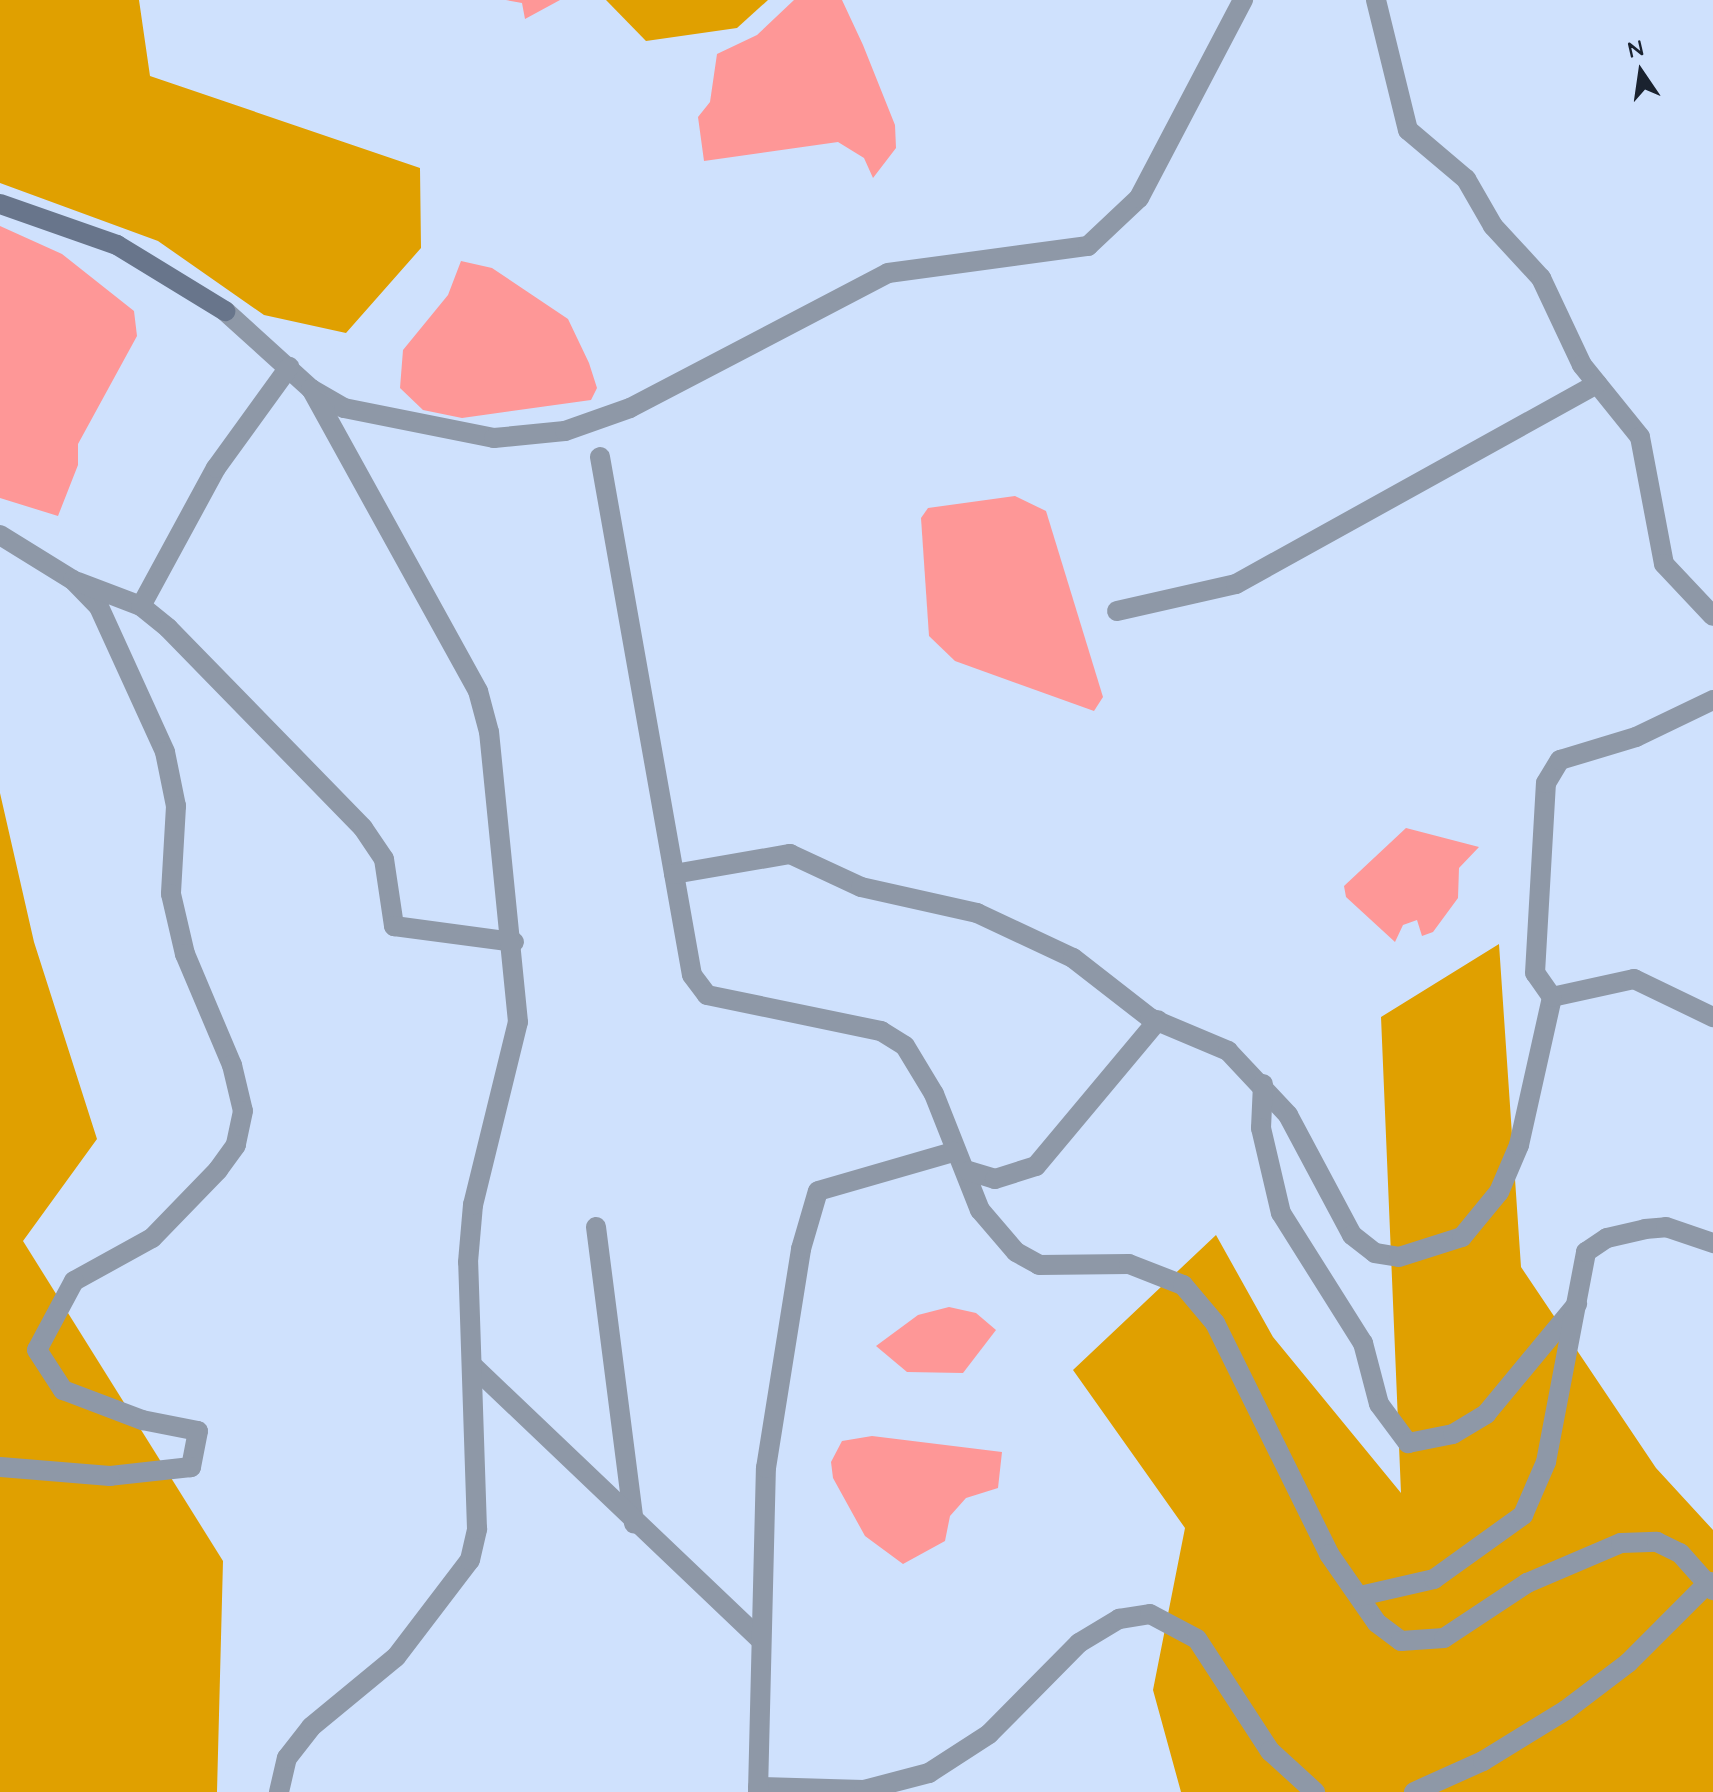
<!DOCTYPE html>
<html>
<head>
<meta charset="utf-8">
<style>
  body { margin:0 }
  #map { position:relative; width:1713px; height:1792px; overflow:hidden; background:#cfe1fd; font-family:Quicksand,sans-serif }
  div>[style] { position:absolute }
  .forest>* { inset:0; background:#e0a000 }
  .water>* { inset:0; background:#fe9797 }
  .street>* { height:20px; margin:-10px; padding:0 10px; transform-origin:10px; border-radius:10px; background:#8e98a7 }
  .secondary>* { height:20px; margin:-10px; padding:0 10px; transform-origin:10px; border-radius:10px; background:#68758b }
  span { translate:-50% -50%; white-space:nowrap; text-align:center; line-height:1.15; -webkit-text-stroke:8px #cfe1fd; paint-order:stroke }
  .north { position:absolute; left:1601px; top:32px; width:80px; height:80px; -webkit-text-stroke:6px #cfe1fd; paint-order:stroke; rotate:347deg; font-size:22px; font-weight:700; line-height:32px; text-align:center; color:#1a222f }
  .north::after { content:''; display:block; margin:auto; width:28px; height:36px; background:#1a222f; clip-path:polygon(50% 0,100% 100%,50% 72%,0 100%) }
</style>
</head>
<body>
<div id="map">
  <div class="forest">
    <i style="clip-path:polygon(0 0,139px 0,150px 76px,420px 168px,421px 248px,346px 333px,264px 315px,158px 241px,0 183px)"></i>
    <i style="clip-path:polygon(606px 0,768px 0,737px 28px,646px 41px)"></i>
    <i style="clip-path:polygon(0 793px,34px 942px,97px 1139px,23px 1241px,223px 1561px,217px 1792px,0 1792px)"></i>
    <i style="clip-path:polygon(1499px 944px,1521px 1267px,1656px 1468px,1713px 1530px,1713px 1792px,1181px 1792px,1153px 1690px,1185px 1528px,1073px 1370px,1216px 1235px,1273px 1337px,1401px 1493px,1381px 1017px)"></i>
  </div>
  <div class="water">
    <i style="clip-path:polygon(506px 0,560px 0,525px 19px,522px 3px)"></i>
    <i style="clip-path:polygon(794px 0,842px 0,863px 45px,895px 125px,896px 148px,873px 178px,864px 158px,838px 142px,704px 161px,698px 117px,710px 102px,717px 54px,757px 35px)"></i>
    <i style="clip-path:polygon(0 226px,62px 254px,134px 311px,137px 336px,78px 444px,78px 465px,58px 516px,0 498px)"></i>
    <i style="clip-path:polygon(461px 261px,492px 268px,568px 319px,589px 363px,597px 388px,591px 400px,462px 418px,423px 410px,400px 388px,403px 350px,448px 295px)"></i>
    <i style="clip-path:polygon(1015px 496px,1046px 511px,1103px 697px,1094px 711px,955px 661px,929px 636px,921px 518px,928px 508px)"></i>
    <i style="clip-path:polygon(1406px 828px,1479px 847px,1459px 868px,1458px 898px,1433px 932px,1422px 936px,1417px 920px,1403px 925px,1395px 942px,1346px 897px,1344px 886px)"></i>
    <i style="clip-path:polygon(949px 1307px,976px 1313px,996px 1330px,963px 1373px,907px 1372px,876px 1346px,918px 1315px)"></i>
    <i style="clip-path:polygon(872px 1436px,1002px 1452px,998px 1488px,966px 1498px,950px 1516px,945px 1541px,903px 1564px,865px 1536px,833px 1478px,831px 1462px,842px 1441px)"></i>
  </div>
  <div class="street">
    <i style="left:1376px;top:0;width:134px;rotate:76.2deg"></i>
    <i style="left:1408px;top:130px;width:76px;rotate:40.2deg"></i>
    <i style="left:1466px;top:179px;width:54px;rotate:60.1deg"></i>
    <i style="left:1493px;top:226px;width:71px;rotate:47.3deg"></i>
    <i style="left:1541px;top:278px;width:96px;rotate:64.8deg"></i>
    <i style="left:1582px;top:365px;width:92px;rotate:51.1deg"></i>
    <i style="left:1640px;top:437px;width:129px;rotate:79.3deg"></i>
    <i style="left:1664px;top:564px;width:71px;rotate:46.7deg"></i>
    <i style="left:225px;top:311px;width:116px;rotate:42.2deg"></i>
    <i style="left:311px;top:389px;width:38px;rotate:30deg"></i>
    <i style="left:344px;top:408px;width:153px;rotate:11.3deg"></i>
    <i style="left:494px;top:438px;width:71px;rotate:-5.6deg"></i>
    <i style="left:565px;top:431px;width:69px;rotate:-19.5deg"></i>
    <i style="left:630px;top:408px;width:291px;rotate:-27.6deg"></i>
    <i style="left:888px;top:273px;width:202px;rotate:-7.7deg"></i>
    <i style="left:1088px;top:246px;width:70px;rotate:-43.3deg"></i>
    <i style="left:1139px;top:198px;width:224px;rotate:-62.3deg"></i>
    <i style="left:600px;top:457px;width:526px;rotate:79.93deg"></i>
    <i style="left:692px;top:975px;width:25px;rotate:53deg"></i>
    <i style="left:707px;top:995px;width:178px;rotate:11.7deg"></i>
    <i style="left:881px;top:1031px;width:28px;rotate:32deg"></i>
    <i style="left:905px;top:1046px;width:56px;rotate:58.9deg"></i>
    <i style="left:934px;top:1094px;width:125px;rotate:68.4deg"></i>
    <i style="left:980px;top:1210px;width:55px;rotate:49.4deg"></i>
    <i style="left:1016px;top:1252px;width:26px;rotate:29deg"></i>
    <i style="left:1039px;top:1265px;width:90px;rotate:-0.6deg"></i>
    <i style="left:1129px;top:1264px;width:58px;rotate:21.3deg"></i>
    <i style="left:1183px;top:1285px;width:50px;rotate:49.9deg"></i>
    <i style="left:1215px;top:1323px;width:258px;rotate:63.7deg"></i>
    <i style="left:1329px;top:1554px;width:84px;rotate:55.2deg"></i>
    <i style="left:1377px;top:1623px;width:30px;rotate:37deg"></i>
    <i style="left:1401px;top:1641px;width:43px;rotate:-4deg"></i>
    <i style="left:1444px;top:1638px;width:100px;rotate:-33.5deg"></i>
    <i style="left:1527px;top:1583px;width:102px;rotate:-23.1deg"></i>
    <i style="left:1621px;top:1543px;width:36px;rotate:-2deg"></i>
    <i style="left:1657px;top:1542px;width:25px;rotate:26deg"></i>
    <i style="left:1680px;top:1553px;width:50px;rotate:48.3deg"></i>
    <i style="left:0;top:535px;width:86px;rotate:31.7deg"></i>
    <i style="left:73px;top:580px;width:37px;rotate:46deg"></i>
    <i style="left:99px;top:607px;width:159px;rotate:65.5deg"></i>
    <i style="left:165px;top:752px;width:55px;rotate:78.5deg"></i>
    <i style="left:176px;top:806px;width:88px;rotate:93.3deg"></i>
    <i style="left:171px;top:894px;width:62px;rotate:76.9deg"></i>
    <i style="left:185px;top:954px;width:121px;rotate:67.1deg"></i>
    <i style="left:232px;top:1065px;width:47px;rotate:76.6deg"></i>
    <i style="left:243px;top:1111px;width:35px;rotate:102deg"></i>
    <i style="left:236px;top:1145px;width:31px;rotate:126deg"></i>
    <i style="left:218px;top:1170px;width:95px;rotate:134.1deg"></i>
    <i style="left:152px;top:1238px;width:89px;rotate:151.1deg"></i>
    <i style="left:74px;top:1281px;width:78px;rotate:118.2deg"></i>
    <i style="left:37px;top:1350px;width:48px;rotate:57deg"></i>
    <i style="left:63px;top:1390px;width:85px;rotate:20.8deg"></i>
    <i style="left:142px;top:1420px;width:57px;rotate:11.1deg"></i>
    <i style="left:198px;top:1431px;width:37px;rotate:101deg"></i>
    <i style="left:191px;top:1467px;width:81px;rotate:173.7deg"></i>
    <i style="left:110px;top:1476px;width:110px;rotate:-175.3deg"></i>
    <i style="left:78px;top:582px;width:67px;rotate:20.9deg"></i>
    <i style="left:141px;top:606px;width:35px;rotate:39deg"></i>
    <i style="left:168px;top:628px;width:279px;rotate:45.7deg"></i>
    <i style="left:363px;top:828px;width:37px;rotate:56deg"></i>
    <i style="left:384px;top:859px;width:68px;rotate:81.5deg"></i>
    <i style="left:394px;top:926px;width:121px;rotate:7.6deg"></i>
    <i style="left:141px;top:606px;width:157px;rotate:-61.5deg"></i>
    <i style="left:216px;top:468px;width:125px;rotate:-54.1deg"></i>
    <i style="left:1117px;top:611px;width:122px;rotate:-12.8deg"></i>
    <i style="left:1236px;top:584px;width:413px;rotate:-29deg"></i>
    <i style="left:674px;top:874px;width:118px;rotate:-9.8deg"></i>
    <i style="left:790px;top:854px;width:78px;rotate:24.9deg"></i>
    <i style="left:861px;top:887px;width:119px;rotate:12.6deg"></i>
    <i style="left:977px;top:913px;width:106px;rotate:25.1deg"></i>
    <i style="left:1073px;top:958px;width:98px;rotate:37.9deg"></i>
    <i style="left:1150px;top:1018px;width:85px;rotate:22.9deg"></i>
    <i style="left:1228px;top:1051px;width:88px;rotate:46.8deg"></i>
    <i style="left:1288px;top:1115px;width:136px;rotate:61.9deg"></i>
    <i style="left:1352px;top:1235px;width:29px;rotate:38deg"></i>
    <i style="left:1375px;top:1253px;width:24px;rotate:9deg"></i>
    <i style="left:1399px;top:1257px;width:66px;rotate:-17.6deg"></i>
    <i style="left:1462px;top:1237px;width:58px;rotate:-50.6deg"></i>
    <i style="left:1499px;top:1192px;width:51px;rotate:-66.9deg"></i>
    <i style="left:1519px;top:1145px;width:152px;rotate:-77.4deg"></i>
    <i style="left:1552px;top:997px;width:84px;rotate:-12.4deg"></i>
    <i style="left:1634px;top:979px;width:88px;rotate:25.7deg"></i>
    <i style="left:1552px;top:997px;width:29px;rotate:-125deg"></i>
    <i style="left:1535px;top:973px;width:190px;rotate:-86.7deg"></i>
    <i style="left:1546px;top:783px;width:27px;rotate:-59deg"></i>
    <i style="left:1560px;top:760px;width:79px;rotate:-16.8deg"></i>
    <i style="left:1636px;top:737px;width:85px;rotate:-25.7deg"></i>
    <i style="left:1263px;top:1084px;width:44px;rotate:92.6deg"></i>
    <i style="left:1261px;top:1128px;width:87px;rotate:76.8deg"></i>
    <i style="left:1281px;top:1213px;width:154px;rotate:57.8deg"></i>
    <i style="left:1363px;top:1343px;width:63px;rotate:75.3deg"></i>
    <i style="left:1379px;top:1404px;width:49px;rotate:53.4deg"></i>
    <i style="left:1408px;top:1443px;width:46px;rotate:-11.3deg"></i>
    <i style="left:1453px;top:1434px;width:39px;rotate:-31deg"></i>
    <i style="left:1486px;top:1414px;width:143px;rotate:-50.4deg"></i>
    <i style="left:969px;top:1171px;width:27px;rotate:17deg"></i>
    <i style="left:995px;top:1179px;width:43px;rotate:-17.6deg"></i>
    <i style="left:1036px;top:1166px;width:190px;rotate:-50.1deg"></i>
    <i style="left:596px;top:1227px;width:299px;rotate:82.7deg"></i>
    <i style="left:472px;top:1365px;width:399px;rotate:43.6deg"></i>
    <i style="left:1360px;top:1596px;width:76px;rotate:-12.9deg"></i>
    <i style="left:1434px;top:1579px;width:110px;rotate:-35.7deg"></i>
    <i style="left:1523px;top:1515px;width:58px;rotate:-66.5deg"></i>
    <i style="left:1546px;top:1462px;width:214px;rotate:-79.2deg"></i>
    <i style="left:1586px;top:1252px;width:25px;rotate:-34deg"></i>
    <i style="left:1607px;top:1238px;width:39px;rotate:-13deg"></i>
    <i style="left:1645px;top:1229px;width:21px;rotate:-5deg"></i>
    <i style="left:1666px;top:1227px;width:50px;rotate:18.8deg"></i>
    <i style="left:758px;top:1787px;width:106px;rotate:1.6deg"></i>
    <i style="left:864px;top:1790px;width:67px;rotate:-14.7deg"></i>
    <i style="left:929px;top:1773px;width:72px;rotate:-33deg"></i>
    <i style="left:989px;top:1734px;width:128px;rotate:-45.3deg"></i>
    <i style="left:1079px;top:1643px;width:47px;rotate:-31deg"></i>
    <i style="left:1119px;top:1619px;width:31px;rotate:-9deg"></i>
    <i style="left:1150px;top:1614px;width:53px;rotate:28deg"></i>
    <i style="left:1197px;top:1639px;width:134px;rotate:56.9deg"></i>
    <i style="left:1270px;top:1751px;width:61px;rotate:42.3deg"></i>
    <i style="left:279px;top:1792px;width:35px;rotate:-77deg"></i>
    <i style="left:287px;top:1758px;width:39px;rotate:-52deg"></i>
    <i style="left:311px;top:1727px;width:110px;rotate:-39.5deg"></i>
    <i style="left:396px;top:1657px;width:122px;rotate:-52.7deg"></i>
    <i style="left:470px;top:1560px;width:32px;rotate:-77deg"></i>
    <i style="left:477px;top:1529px;width:267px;rotate:-91.9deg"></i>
    <i style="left:468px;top:1262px;width:57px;rotate:-85deg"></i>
    <i style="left:473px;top:1205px;width:188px;rotate:-76.2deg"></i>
    <i style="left:518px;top:1022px;width:291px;rotate:-95.7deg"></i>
    <i style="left:489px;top:732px;width:42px;rotate:-105deg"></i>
    <i style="left:478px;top:691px;width:345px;rotate:-118.9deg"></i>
    <i style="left:758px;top:1792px;width:324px;rotate:-88.6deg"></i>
    <i style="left:766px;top:1468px;width:222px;rotate:-80.9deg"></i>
    <i style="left:801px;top:1249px;width:60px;rotate:-73.7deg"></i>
    <i style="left:818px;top:1191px;width:141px;rotate:-16.1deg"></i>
    <i style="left:1414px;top:1792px;width:76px;rotate:-24.2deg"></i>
    <i style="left:1483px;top:1761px;width:97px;rotate:-31.6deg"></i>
    <i style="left:1566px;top:1710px;width:78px;rotate:-37.2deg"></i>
    <i style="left:1628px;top:1663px;width:115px;rotate:-45deg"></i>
  </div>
  <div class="secondary">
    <i style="left:0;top:204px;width:124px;rotate:19.3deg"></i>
    <i style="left:117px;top:245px;width:127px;rotate:31.4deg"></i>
  </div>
  <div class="north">N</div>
</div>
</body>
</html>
